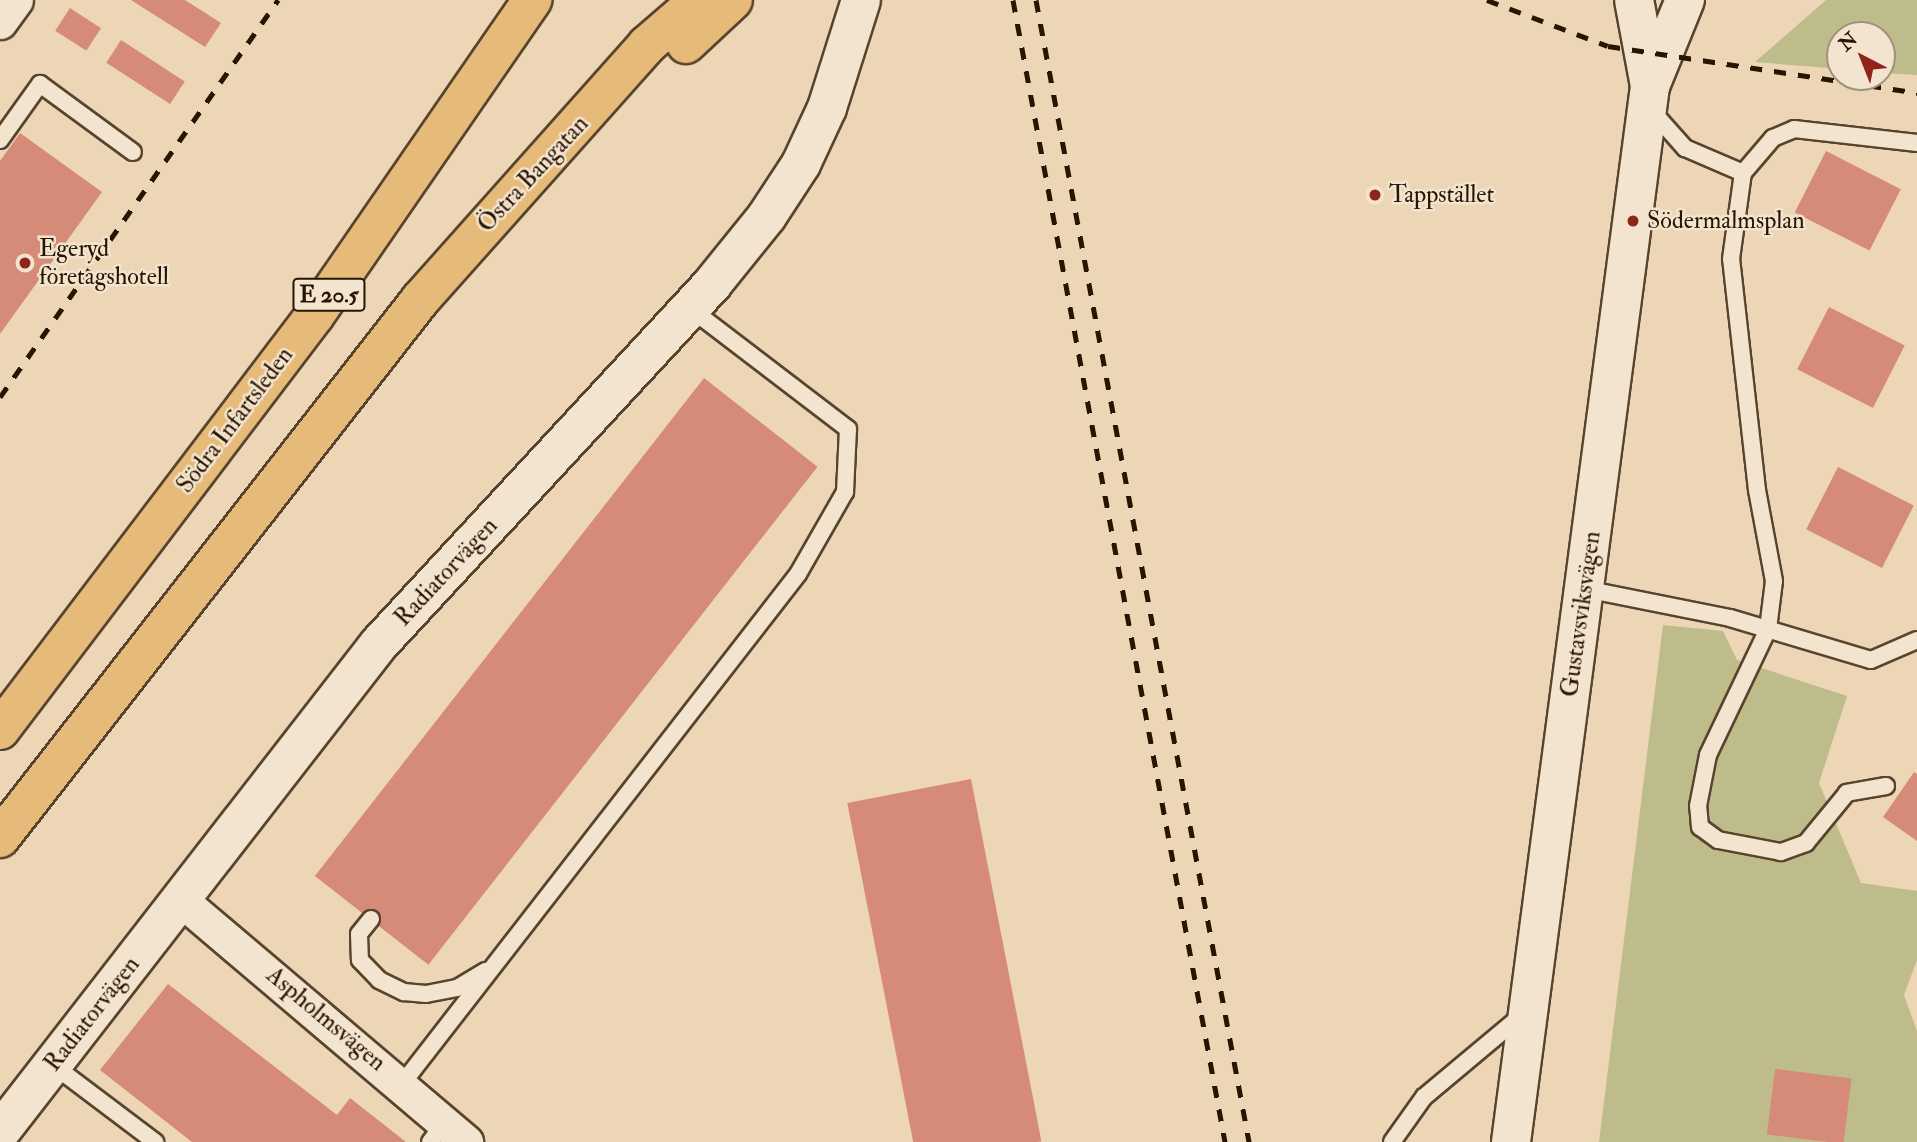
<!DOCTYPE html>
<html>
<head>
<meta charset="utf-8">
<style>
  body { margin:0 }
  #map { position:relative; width:1917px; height:1142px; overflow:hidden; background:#edd6b5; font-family:"IM FELL Double Pica",serif }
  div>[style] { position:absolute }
  .green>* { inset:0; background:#bebc8a }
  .building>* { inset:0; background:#d58b77; transform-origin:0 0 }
  .roads { filter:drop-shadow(2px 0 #58442e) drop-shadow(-2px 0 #58442e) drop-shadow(0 2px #58442e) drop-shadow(0 -2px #58442e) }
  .service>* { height:16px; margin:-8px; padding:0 8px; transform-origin:8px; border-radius:8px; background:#f3e4cf }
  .minor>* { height:33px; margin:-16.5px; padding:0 16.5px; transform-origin:16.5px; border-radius:16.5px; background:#f3e4cf }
  .tertiary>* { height:38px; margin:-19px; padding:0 19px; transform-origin:19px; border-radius:19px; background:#f3e4cf }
  .primary>* { height:38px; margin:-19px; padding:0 19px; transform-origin:19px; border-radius:19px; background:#e6bb7a }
  .rail>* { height:5px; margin-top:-2.5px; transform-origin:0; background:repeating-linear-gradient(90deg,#271401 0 12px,transparent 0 24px) }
  .dots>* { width:19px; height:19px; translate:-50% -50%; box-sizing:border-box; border:4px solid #f3e4cf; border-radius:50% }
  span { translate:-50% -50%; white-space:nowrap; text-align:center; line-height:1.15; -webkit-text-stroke:5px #f3e4cf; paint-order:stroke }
  .shield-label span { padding:2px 5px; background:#f3e4cf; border:2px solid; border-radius:5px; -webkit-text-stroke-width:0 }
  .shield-label { font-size:23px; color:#271401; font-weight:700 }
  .street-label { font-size:24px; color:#271401 }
  .poi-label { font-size:24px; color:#271401 }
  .left { translate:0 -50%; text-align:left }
  .north { position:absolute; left:1826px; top:21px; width:70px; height:70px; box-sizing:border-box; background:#f3e4cf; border:2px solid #a1917d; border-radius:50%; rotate:318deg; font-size:19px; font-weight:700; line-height:28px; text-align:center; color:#271401 }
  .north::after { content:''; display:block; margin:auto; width:24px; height:32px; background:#8f2418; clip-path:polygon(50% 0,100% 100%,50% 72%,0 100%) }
</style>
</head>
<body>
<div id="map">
  <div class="green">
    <i style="clip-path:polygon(1826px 0,1917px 0,1917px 75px,1882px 73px,1882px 35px,1840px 35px,1840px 69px,1755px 62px)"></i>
    <i style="clip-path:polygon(1663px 625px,1723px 631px,1737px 660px,1847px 696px,1819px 783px,1861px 883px,1917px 891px,1917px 960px,1904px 995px,1917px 1031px,1917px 1142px,1599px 1142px)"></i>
  </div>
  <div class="building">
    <i style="clip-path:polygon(131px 0,185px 0,221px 23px,205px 47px)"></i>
    <i style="left:70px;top:8px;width:37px;height:27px;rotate:33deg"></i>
    <i style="left:121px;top:40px;width:76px;height:27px;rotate:33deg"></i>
    <i style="clip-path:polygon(20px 133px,102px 192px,0 334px,0 161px)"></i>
    <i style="left:1826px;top:151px;width:84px;height:69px;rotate:27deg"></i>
    <i style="left:1829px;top:307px;width:85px;height:70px;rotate:27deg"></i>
    <i style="left:704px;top:378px;width:144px;height:632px;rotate:38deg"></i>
    <i style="left:1838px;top:467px;width:85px;height:70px;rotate:27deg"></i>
    <i style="clip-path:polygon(1914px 772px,1917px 774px,1917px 841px,1883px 817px)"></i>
    <i style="left:971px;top:779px;width:369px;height:126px;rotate:79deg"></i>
    <i style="clip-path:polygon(168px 984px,337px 1115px,350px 1098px,406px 1142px,192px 1142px,100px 1070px)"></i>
    <i style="left:1775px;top:1069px;width:77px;height:66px;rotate:7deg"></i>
  </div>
  <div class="roads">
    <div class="service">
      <i style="left:1652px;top:111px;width:50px;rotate:48.3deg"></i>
      <i style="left:1685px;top:148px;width:63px;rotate:23.3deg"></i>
      <i style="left:0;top:140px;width:69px;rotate:-54.5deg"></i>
      <i style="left:40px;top:84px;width:115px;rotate:36.2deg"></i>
      <i style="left:1585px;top:589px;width:148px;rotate:11.3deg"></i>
      <i style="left:1730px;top:618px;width:147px;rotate:16.6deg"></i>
      <i style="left:1871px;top:660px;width:50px;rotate:-23.5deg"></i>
      <i style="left:1886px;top:786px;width:40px;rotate:170deg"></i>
      <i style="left:1847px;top:793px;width:65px;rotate:129.4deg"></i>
      <i style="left:1806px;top:843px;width:27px;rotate:160deg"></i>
      <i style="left:1781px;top:852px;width:64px;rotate:-169.2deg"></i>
      <i style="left:1718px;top:840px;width:22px;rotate:-144deg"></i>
      <i style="left:1700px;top:827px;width:21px;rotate:-95deg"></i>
      <i style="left:1698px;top:806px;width:52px;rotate:-78.9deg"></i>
      <i style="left:1708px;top:755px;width:140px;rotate:-64.5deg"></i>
      <i style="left:1768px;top:629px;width:48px;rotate:-82.9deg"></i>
      <i style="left:1774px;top:581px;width:93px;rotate:-100.6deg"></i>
      <i style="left:1757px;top:490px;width:232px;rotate:-96.4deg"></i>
      <i style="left:1731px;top:259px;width:87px;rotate:-82.1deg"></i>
      <i style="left:1743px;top:173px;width:46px;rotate:-49.4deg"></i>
      <i style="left:1773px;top:138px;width:23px;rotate:-23deg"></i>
      <i style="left:1794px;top:129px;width:124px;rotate:6.5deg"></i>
      <i style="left:371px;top:919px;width:19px;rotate:129deg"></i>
      <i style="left:359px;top:934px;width:26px;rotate:88deg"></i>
      <i style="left:360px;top:960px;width:28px;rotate:46deg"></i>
      <i style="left:379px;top:980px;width:28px;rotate:26deg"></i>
      <i style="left:404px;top:992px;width:22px;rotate:5deg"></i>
      <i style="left:426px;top:994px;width:32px;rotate:-11deg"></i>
      <i style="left:457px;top:988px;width:33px;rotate:-31deg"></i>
      <i style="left:53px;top:1065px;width:128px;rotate:37deg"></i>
      <i style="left:402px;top:1084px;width:646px;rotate:-52.17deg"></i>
      <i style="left:798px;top:574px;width:95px;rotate:-60.2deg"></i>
      <i style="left:845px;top:492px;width:63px;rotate:-87.3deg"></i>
      <i style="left:848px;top:429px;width:199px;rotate:-142.6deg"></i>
      <i style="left:430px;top:1142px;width:26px;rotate:-53deg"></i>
      <i style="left:1392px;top:1142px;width:55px;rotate:-54.6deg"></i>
      <i style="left:1424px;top:1097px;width:128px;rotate:-39.9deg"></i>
    </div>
    <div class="minor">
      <i style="left:0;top:22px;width:27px;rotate:-54deg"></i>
      <i style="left:181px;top:900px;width:374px;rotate:40.3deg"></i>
    </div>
    <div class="tertiary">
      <i style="left:1650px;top:86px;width:93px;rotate:-67.9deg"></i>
      <i style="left:0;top:1132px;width:618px;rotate:-52.17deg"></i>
      <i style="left:379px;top:644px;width:492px;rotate:-47.2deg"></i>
      <i style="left:713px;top:283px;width:86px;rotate:-51.1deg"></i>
      <i style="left:767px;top:216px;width:62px;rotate:-56.8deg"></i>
      <i style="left:801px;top:164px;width:62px;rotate:-65.1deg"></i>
      <i style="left:827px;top:108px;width:113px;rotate:-72.5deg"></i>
      <i style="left:1511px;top:1142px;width:1065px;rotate:-82.5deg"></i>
      <i style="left:1650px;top:86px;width:87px;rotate:-100.5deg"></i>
    </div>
    <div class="primary">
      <i style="left:686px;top:44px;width:64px;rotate:-43.1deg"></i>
      <i style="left:0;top:730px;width:521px;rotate:-52.8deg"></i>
      <i style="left:315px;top:315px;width:383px;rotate:-55.4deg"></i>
      <i style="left:0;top:838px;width:683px;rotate:-52.02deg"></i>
      <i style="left:420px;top:300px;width:341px;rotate:-48.3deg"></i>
      <i style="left:647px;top:45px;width:69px;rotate:-40.9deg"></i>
    </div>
  </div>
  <div class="rail">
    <i style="left:1013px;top:0;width:1162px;rotate:79.48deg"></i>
    <i style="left:1036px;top:0;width:1162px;rotate:79.43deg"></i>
    <i style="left:1487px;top:0;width:129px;rotate:20.8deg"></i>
    <i style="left:1608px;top:46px;width:313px;rotate:8.6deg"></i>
    <i style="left:0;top:397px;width:485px;rotate:-55deg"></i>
  </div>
  <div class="dots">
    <i style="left:1375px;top:195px;background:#8f2418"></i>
    <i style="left:1633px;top:221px;background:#8f2418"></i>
    <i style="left:25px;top:263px;background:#8f2418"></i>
  </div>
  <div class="shield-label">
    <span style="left:329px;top:295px">E 20.5</span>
  </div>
  <div class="street-label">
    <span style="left:533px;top:174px;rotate:-47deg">Östra Bangatan</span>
    <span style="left:235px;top:420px;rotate:-53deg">Södra Infartsleden</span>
    <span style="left:446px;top:572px;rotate:-47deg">Radiatorvägen</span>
    <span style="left:1581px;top:614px;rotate:-82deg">Gustavsviksvägen</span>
    <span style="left:92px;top:1014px;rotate:-52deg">Radiatorvägen</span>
    <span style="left:326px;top:1019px;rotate:40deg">Aspholmsvägen</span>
  </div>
  <div class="poi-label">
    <span class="left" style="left:1389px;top:195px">Tappstället</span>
    <span class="left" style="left:1647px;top:221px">Södermalmsplan</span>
    <span class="left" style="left:39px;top:263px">Egeryd<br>företagshotell</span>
  </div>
  <div class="north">N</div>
</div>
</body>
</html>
